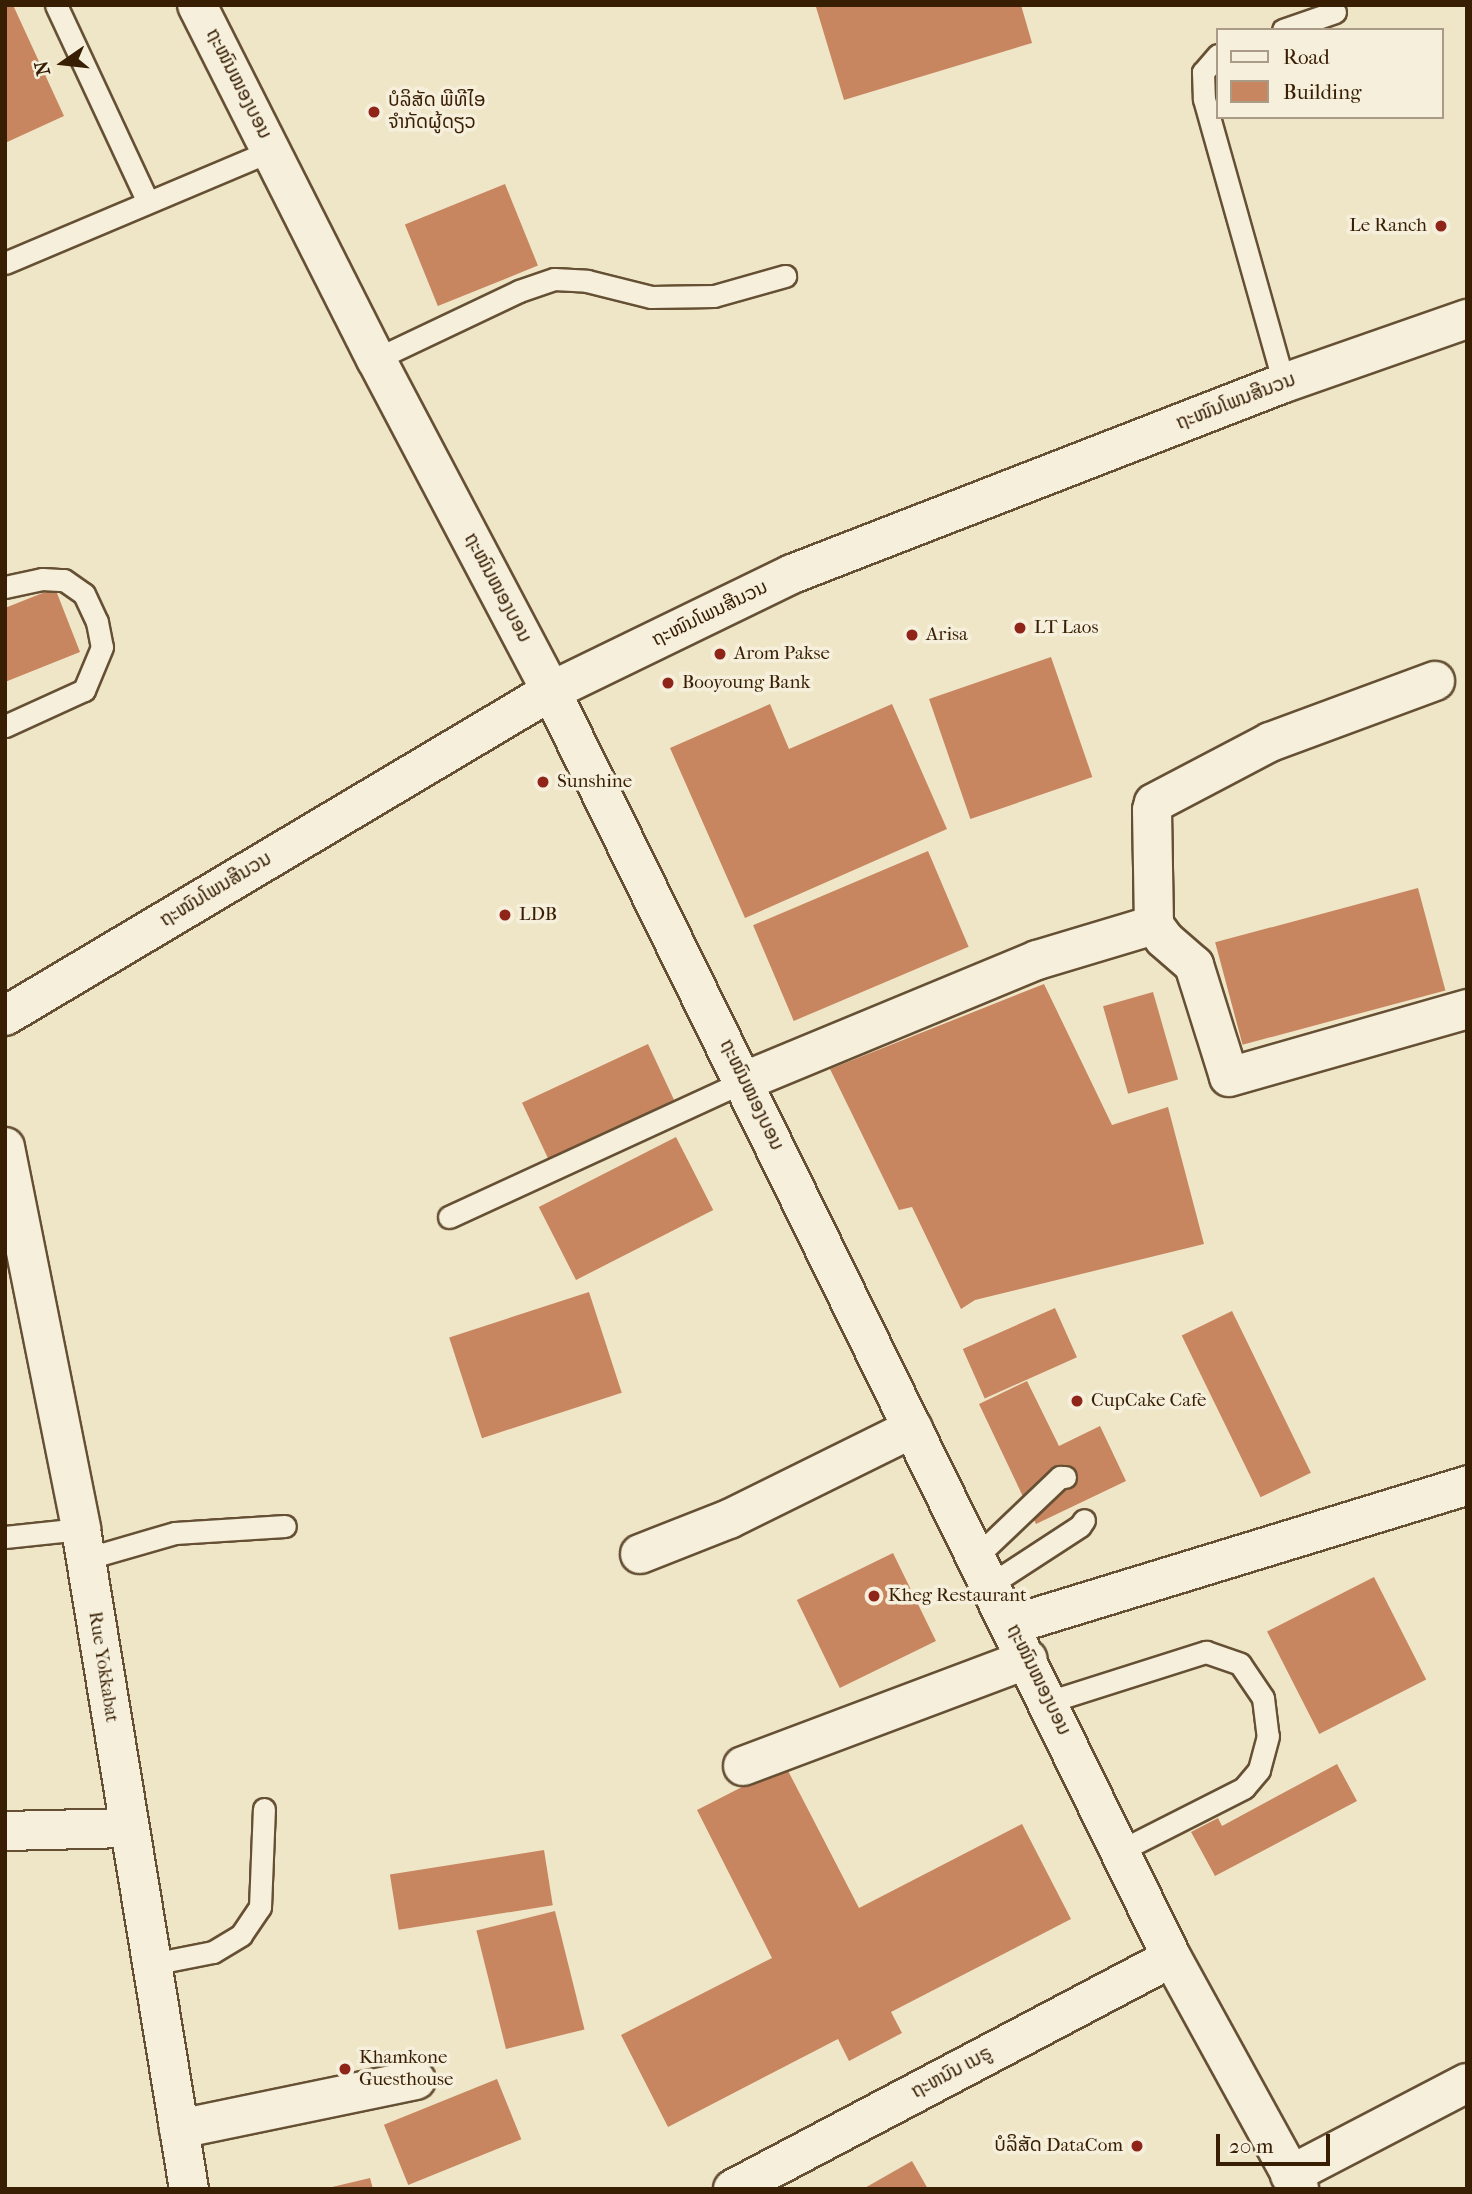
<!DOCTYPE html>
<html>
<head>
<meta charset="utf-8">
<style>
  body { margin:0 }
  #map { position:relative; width:1472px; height:2194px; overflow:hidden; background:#efe6c8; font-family:"IM FELL French Canon","Noto Sans Lao",serif }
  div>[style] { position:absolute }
  .building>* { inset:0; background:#c88660; transform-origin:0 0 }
  .roads { filter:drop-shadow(2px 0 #665034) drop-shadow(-2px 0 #665034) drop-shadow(0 2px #665034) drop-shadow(0 -2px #665034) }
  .service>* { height:21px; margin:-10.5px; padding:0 10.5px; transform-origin:10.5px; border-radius:10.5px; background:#f5efdb }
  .minor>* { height:38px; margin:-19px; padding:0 19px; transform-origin:19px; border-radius:19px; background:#f5efdb }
  .tertiary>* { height:38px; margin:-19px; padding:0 19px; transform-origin:19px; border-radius:19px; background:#f5efdb }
  .dots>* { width:19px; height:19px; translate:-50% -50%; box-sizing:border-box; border:4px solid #f5efdb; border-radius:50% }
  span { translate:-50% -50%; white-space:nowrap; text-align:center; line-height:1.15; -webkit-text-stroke:7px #f5efdb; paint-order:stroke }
  .street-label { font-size:19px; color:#381e03 }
  .poi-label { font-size:19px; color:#381e03 }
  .left { translate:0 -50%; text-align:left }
  .right { translate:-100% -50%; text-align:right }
  .frame { position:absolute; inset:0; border:7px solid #381e03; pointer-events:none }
  .legend { position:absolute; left:1216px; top:28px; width:228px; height:91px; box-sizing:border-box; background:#f5efdb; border:2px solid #a99b85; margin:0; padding:9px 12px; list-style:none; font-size:21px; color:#381e03 }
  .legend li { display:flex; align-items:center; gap:14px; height:35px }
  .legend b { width:35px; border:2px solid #a99b85 }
  .north { position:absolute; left:28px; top:28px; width:70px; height:70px; -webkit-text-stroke:5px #f5efdb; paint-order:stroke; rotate:256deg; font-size:19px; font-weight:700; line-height:28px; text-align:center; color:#381e03 }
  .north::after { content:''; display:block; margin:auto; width:24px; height:32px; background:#381e03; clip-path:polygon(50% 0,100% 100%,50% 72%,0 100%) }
  .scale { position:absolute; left:1216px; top:2134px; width:114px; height:32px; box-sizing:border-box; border:4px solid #381e03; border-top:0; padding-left:9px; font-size:21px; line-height:24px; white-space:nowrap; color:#381e03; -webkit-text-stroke:5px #f5efdb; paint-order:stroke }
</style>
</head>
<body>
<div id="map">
  <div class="building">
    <i style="clip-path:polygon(5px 5px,13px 5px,64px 116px,5px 143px)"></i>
    <i style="clip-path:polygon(823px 5px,1021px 5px,1032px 43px,844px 100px,816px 7px)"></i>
    <i style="left:505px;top:184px;width:88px;height:108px;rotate:68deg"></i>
    <i style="clip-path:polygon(55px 588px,80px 652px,5px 682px,5px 608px)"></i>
    <i style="left:1051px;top:657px;width:127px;height:129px;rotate:71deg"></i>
    <i style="clip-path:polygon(770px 704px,789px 749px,892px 704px,947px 829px,745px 918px,670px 748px)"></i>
    <i style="left:928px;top:851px;width:104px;height:190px;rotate:67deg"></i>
    <i style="left:1418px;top:888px;width:106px;height:210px;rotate:75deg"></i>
    <i style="clip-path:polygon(1044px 984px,1112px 1125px,1168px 1107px,1204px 1244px,975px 1300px,961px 1309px,912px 1207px,899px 1210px,830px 1069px)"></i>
    <i style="left:1153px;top:992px;width:91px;height:52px;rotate:74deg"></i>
    <i style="left:648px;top:1044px;width:68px;height:139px;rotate:65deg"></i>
    <i style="left:676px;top:1137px;width:82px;height:154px;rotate:63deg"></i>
    <i style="left:589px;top:1292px;width:106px;height:147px;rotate:72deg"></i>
    <i style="left:1055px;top:1308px;width:54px;height:101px;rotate:66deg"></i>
    <i style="left:1232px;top:1311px;width:180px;height:56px;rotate:64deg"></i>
    <i style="clip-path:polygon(1027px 1381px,1059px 1446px,1100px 1426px,1126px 1481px,1036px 1524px,979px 1404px)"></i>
    <i style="left:893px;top:1553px;width:98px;height:107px;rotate:64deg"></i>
    <i style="left:1374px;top:1577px;width:115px;height:120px;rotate:63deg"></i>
    <i style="clip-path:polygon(1337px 1764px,1357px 1801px,1215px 1876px,1191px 1832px,1218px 1818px,1222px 1826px)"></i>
    <i style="clip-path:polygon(785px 1765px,859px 1908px,1022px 1824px,1071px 1919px,891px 2012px,902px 2033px,849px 2061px,838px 2039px,668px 2127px,621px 2035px,772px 1958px,697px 1810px)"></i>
    <i style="left:544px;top:1850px;width:56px;height:156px;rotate:81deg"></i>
    <i style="left:555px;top:1911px;width:122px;height:81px;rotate:76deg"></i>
    <i style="left:497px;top:2079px;width:65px;height:122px;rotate:68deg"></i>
    <i style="clip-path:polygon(912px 2161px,928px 2189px,863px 2189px)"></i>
    <i style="clip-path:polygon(370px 2178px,373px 2189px,329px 2189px,328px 2188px)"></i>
  </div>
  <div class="roads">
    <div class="service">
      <i style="left:56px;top:5px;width:217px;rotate:65deg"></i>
      <i style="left:1283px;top:30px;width:55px;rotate:-19.1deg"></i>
      <i style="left:1218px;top:55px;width:23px;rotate:131deg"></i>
      <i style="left:1203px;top:72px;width:27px;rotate:88deg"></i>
      <i style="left:1204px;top:99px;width:295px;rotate:74.3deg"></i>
      <i style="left:5px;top:263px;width:290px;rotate:-22.9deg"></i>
      <i style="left:376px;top:359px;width:158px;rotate:-25.4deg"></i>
      <i style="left:519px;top:291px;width:37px;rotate:-19deg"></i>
      <i style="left:554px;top:279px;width:33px;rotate:3deg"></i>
      <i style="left:587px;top:281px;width:66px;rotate:14deg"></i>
      <i style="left:651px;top:297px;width:63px;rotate:-0.9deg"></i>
      <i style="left:714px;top:296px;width:74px;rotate:-15.7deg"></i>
      <i style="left:5px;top:587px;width:38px;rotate:-12deg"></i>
      <i style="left:42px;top:579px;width:22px;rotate:3deg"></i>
      <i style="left:64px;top:580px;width:24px;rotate:35deg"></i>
      <i style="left:84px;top:594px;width:31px;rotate:65deg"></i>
      <i style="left:97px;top:622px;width:25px;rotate:79deg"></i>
      <i style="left:102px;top:647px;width:47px;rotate:112.7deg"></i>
      <i style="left:84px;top:690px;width:87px;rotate:155.5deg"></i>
      <i style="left:449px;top:1217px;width:326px;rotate:-24.7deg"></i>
      <i style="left:5px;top:1537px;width:76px;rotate:-6deg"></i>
      <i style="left:977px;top:1556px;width:115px;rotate:-43.6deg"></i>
      <i style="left:1060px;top:1477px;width:5px"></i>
      <i style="left:85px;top:1559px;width:94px;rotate:-16.1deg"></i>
      <i style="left:175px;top:1533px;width:110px;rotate:-3.6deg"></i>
      <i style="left:991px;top:1584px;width:106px;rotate:-33.1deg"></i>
      <i style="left:1080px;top:1526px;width:7px;rotate:-56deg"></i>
      <i style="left:1048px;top:1702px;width:166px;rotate:-17.6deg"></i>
      <i style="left:1206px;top:1652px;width:36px;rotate:19deg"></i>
      <i style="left:1240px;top:1664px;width:41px;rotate:55.9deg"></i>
      <i style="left:1263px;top:1698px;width:38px;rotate:83deg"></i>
      <i style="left:1268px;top:1736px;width:35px;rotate:105deg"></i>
      <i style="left:1259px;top:1770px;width:23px;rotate:130deg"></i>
      <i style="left:1244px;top:1788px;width:139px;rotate:153.1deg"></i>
      <i style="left:152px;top:1964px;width:62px;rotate:-11.1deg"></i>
      <i style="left:213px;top:1952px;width:33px;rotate:-31deg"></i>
      <i style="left:241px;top:1935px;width:34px;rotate:-56deg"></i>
      <i style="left:260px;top:1907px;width:98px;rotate:-87.7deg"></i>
    </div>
    <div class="minor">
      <i style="left:1154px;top:925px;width:17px;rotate:54deg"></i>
      <i style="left:1164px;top:939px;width:40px;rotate:41deg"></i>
      <i style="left:1194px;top:965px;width:117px;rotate:72.6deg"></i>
      <i style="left:1229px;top:1077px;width:248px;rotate:-15.9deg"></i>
      <i style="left:745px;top:1081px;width:316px;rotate:-22.5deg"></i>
      <i style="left:1037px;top:960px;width:122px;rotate:-16.7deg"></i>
      <i style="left:1154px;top:925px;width:115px;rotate:-91deg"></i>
      <i style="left:1152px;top:810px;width:7px;rotate:-74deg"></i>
      <i style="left:1154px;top:803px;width:131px;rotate:-27.7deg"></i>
      <i style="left:1270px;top:742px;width:176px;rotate:-20.3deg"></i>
      <i style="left:5px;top:1147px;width:389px;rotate:78.7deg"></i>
      <i style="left:81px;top:1529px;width:669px;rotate:80.71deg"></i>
      <i style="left:640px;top:1554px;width:96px;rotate:-21.5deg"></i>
      <i style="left:729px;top:1519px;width:205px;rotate:-26.3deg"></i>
      <i style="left:1011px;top:1625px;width:477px;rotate:-17deg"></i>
      <i style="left:743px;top:1766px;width:304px;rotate:-20.6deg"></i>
      <i style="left:5px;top:1831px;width:124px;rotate:-1.4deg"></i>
      <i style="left:179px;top:2129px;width:242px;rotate:-11.7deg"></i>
      <i style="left:1290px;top:2175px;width:199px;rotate:-27.5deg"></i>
      <i style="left:733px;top:2189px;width:496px;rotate:-27.8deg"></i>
    </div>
    <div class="tertiary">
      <i style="left:197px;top:5px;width:397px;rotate:63.2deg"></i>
      <i style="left:376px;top:359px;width:375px;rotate:62.2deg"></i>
      <i style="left:551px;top:691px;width:1411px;rotate:63.89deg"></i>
      <i style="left:1172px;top:1958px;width:264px;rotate:61.2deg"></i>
      <i style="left:5px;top:1016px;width:635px;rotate:-30.76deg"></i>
      <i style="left:551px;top:691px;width:268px;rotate:-25.9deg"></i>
      <i style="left:792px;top:574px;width:528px;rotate:-21.22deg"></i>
      <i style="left:1284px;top:383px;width:194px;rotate:-19.3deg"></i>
    </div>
  </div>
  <div class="dots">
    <i style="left:374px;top:112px;background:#8f2418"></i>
    <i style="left:1441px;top:226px;background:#8f2418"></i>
    <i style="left:1020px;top:628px;background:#8f2418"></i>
    <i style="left:912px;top:635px;background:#8f2418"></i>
    <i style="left:720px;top:654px;background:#8f2418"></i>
    <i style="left:668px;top:683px;background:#8f2418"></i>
    <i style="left:543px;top:782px;background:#8f2418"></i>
    <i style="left:505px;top:915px;background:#8f2418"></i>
    <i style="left:1077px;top:1401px;background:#8f2418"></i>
    <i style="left:874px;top:1596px;background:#8f2418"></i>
    <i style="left:345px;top:2069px;background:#8f2418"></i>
    <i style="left:1137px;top:2146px;background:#8f2418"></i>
  </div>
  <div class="street-label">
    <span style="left:238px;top:84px;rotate:63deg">ຖະໜົນໜອງບອນ</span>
    <span style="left:1236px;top:402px;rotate:-21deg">ຖະໜົນໂພນສີນວນ</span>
    <span style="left:497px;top:588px;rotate:62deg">ຖະໜົນໜອງບອນ</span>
    <span style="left:710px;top:614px;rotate:-26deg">ຖະໜົນໂພນສີນວນ</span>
    <span style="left:216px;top:890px;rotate:-31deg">ຖະໜົນໂພນສີນວນ</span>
    <span style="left:751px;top:1095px;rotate:64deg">ຖະໜົນໜອງບອນ</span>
    <span style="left:103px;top:1667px;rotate:81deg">Rue Yokkabat</span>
    <span style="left:1038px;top:1680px;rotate:64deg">ຖະໜົນໜອງບອນ</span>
    <span style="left:952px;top:2073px;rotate:-28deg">ຖະຫນົນ ເນຣູ</span>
  </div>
  <div class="poi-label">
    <span class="left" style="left:388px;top:112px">ບໍລິສັດ ພີທີໄອ<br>ຈຳກັດຜູ້ດຽວ</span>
    <span class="right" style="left:1427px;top:226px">Le Ranch</span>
    <span class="left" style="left:1034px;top:628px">LT Laos</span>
    <span class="left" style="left:926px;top:635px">Arisa</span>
    <span class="left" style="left:734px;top:654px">Arom Pakse</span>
    <span class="left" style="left:682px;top:683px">Booyoung Bank</span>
    <span class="left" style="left:557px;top:782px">Sunshine</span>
    <span class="left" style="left:519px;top:915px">LDB</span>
    <span class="left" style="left:1091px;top:1401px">CupCake Cafe</span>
    <span class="left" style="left:888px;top:1596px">Kheg Restaurant</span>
    <span class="left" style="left:359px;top:2069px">Khamkone<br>Guesthouse</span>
    <span class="right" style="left:1123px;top:2146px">ບໍລິສັດ DataCom</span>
  </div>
  <div class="frame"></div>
  <ul class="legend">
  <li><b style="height:9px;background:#f5efdb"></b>Road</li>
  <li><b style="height:19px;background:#c88660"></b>Building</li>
  </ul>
  <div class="north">N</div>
  <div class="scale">20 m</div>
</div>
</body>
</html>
